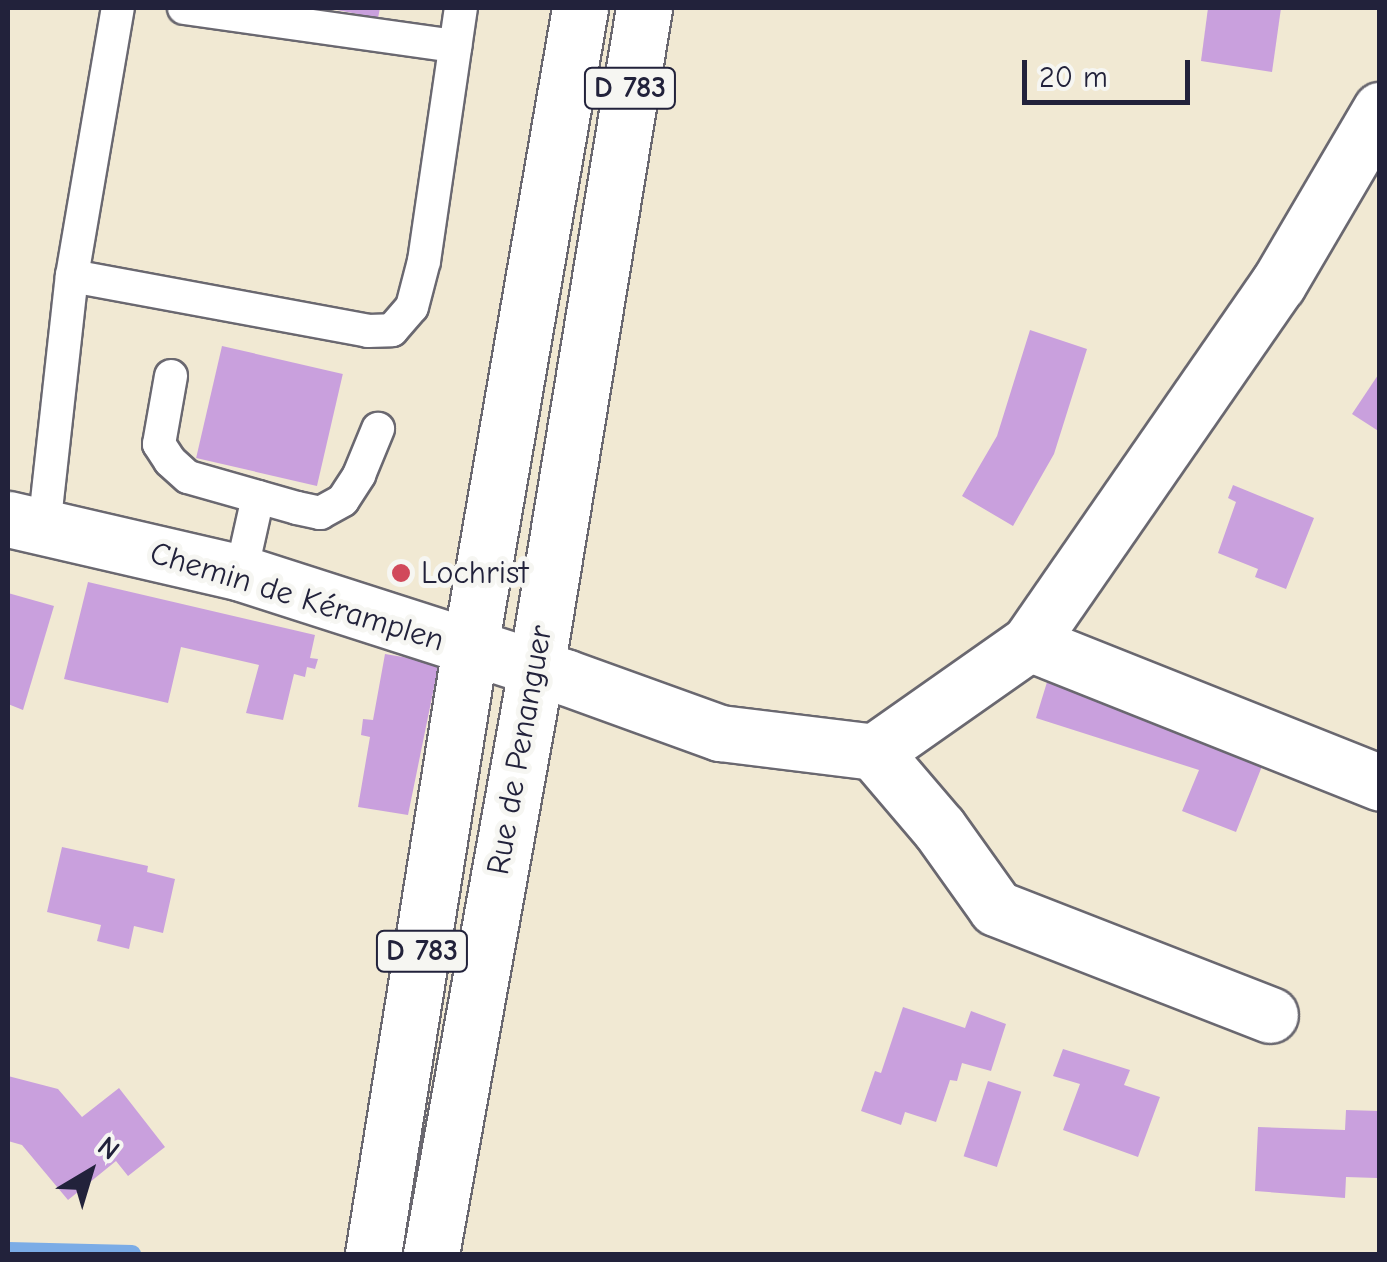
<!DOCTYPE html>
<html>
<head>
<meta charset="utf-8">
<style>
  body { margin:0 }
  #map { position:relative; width:1387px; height:1262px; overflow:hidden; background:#f1e9d3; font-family:"Comic Neue",sans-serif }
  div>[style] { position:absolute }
  .stream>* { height:18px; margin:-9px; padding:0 9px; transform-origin:9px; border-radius:9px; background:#7bace6 }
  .building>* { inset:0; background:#c9a0dd; transform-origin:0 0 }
  .roads { filter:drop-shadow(2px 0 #6a6870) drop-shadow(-2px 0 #6a6870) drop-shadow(0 2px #6a6870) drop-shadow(0 -2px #6a6870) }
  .service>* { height:32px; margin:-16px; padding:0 16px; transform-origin:16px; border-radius:16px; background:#fff }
  .minor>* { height:55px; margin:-27.5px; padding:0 27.5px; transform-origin:27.5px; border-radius:27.5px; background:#fff }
  .primary>* { height:55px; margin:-27.5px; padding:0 27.5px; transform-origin:27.5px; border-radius:27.5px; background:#fff }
  .dots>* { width:28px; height:28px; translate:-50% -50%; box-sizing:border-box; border:5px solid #f6f6f2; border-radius:50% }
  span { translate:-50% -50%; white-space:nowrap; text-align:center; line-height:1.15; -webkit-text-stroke:10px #f6f6f2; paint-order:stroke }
  .shield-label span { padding:2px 8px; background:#f6f6f2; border:2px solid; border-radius:8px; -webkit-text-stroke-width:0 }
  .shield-label { font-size:30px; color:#22223b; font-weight:700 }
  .poi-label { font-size:32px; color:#22223b }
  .left { translate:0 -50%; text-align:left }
  .street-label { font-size:32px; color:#22223b }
  .frame { position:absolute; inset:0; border:10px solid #22223b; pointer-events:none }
  .north { position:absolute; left:40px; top:1122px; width:100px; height:100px; -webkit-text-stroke:8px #f6f6f2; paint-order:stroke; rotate:38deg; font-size:28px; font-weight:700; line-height:40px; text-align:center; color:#22223b }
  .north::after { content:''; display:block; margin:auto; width:35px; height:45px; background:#22223b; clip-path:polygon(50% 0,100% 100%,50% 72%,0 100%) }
  .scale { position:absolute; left:1022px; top:60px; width:168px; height:45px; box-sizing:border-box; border:5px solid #22223b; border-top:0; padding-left:12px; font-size:30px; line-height:35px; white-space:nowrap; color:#22223b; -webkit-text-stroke:8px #f6f6f2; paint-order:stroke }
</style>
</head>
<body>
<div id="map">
  <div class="stream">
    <i style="left:8px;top:1251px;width:124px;rotate:1.4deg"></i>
  </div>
  <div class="building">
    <i style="clip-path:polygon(327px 8px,380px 8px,378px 18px)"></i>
    <i style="clip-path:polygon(1208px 8px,1281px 8px,1272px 72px,1201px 61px)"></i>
    <i style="clip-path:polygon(1030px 330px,1087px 349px,1054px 454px,1013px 526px,962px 496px,997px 436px)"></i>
    <i style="left:222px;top:346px;width:124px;height:115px;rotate:13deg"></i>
    <i style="clip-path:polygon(1380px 372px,1380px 432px,1352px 414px)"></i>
    <i style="clip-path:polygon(1233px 485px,1314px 518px,1286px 589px,1255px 577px,1258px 569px,1218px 553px,1236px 502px,1228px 498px)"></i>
    <i style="clip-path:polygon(88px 582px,315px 635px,310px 658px,318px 659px,315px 669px,307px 667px,305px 677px,294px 674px,283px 720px,246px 713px,259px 665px,181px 647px,168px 703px,64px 679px)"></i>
    <i style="clip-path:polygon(8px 593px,54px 606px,23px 710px,8px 704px)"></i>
    <i style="clip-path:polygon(385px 654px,439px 663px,408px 815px,358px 807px,370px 737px,361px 735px,363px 719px,373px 720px)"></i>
    <i style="clip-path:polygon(1051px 669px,1270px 746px,1236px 832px,1182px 811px,1199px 770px,1036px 718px)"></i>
    <i style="clip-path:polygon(62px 847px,148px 866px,147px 872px,175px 879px,163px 933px,134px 926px,129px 949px,97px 941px,101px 925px,47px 912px)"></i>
    <i style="clip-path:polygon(903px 1007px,965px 1028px,971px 1011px,1006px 1024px,991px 1071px,962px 1063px,957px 1081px,950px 1080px,936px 1122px,905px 1112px,901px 1125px,861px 1111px,875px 1071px,881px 1073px)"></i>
    <i style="clip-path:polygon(1063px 1049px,1130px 1070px,1124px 1085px,1160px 1097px,1138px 1157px,1063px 1130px,1080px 1084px,1053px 1076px)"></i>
    <i style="clip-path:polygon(8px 1076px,58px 1089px,82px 1117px,119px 1088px,165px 1147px,128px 1176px,116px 1161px,68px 1200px,22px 1145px,8px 1141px)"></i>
    <i style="left:988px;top:1081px;width:35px;height:79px;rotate:18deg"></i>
    <i style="clip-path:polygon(1346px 1110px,1380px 1111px,1377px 1178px,1346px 1177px,1345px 1198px,1255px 1191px,1258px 1127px,1345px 1130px)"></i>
  </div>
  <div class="roads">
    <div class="service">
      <i style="left:184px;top:8px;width:274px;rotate:8deg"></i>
      <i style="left:72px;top:276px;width:301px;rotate:10.5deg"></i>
      <i style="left:368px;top:331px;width:24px;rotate:-2deg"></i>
      <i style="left:392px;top:330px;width:30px;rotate:-49deg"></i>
      <i style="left:412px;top:307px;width:48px;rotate:-75.4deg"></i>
      <i style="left:424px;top:261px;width:256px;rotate:-81.7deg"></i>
      <i style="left:171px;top:376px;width:69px;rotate:100deg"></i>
      <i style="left:159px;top:444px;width:20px;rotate:57deg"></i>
      <i style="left:170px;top:461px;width:24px;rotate:42deg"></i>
      <i style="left:188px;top:477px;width:113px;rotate:15.9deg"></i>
      <i style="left:297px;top:508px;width:24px;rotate:12deg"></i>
      <i style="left:320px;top:513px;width:26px;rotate:-29deg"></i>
      <i style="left:343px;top:500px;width:30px;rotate:-57deg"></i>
      <i style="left:359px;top:475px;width:50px;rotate:-67.6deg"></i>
      <i style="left:44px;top:528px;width:254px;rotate:-83.7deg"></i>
      <i style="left:72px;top:276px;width:272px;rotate:-80.3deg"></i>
      <i style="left:241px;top:573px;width:78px;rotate:-77.4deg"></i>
    </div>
    <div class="minor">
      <i style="left:8px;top:519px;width:239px;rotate:13deg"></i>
      <i style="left:241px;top:573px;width:340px;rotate:17.8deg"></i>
      <i style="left:565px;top:677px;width:165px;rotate:19.9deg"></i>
      <i style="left:720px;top:733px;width:155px;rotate:7deg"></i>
      <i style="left:874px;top:752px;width:189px;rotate:-35.1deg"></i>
      <i style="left:1029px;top:643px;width:378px;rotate:21.7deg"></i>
      <i style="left:1029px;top:643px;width:437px;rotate:-55.3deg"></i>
      <i style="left:1278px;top:284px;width:202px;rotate:-59.6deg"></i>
      <i style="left:874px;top:752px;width:100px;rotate:49.5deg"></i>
      <i style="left:939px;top:828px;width:98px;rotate:54.5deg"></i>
      <i style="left:996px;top:908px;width:294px;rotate:21.3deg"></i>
    </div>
    <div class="primary">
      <i style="left:373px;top:1254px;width:615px;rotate:-80.92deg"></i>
      <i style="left:470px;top:647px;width:648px;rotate:-80.23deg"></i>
      <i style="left:431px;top:1254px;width:594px;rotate:-79.82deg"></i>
      <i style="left:536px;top:669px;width:670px;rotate:-80.72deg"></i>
    </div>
  </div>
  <div class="dots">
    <i style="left:401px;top:573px;background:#d1495b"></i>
  </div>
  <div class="shield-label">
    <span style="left:630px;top:88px">D 783</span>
    <span style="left:422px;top:951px">D 783</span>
  </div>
  <div class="poi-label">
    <span class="left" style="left:421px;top:573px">Lochrist</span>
  </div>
  <div class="street-label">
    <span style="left:297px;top:597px;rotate:17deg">Chemin de Kéramplen</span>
    <span style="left:520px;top:750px;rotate:-80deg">Rue de Penanguer</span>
  </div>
  <div class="frame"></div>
  <div class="north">N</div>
  <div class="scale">20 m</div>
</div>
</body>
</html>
